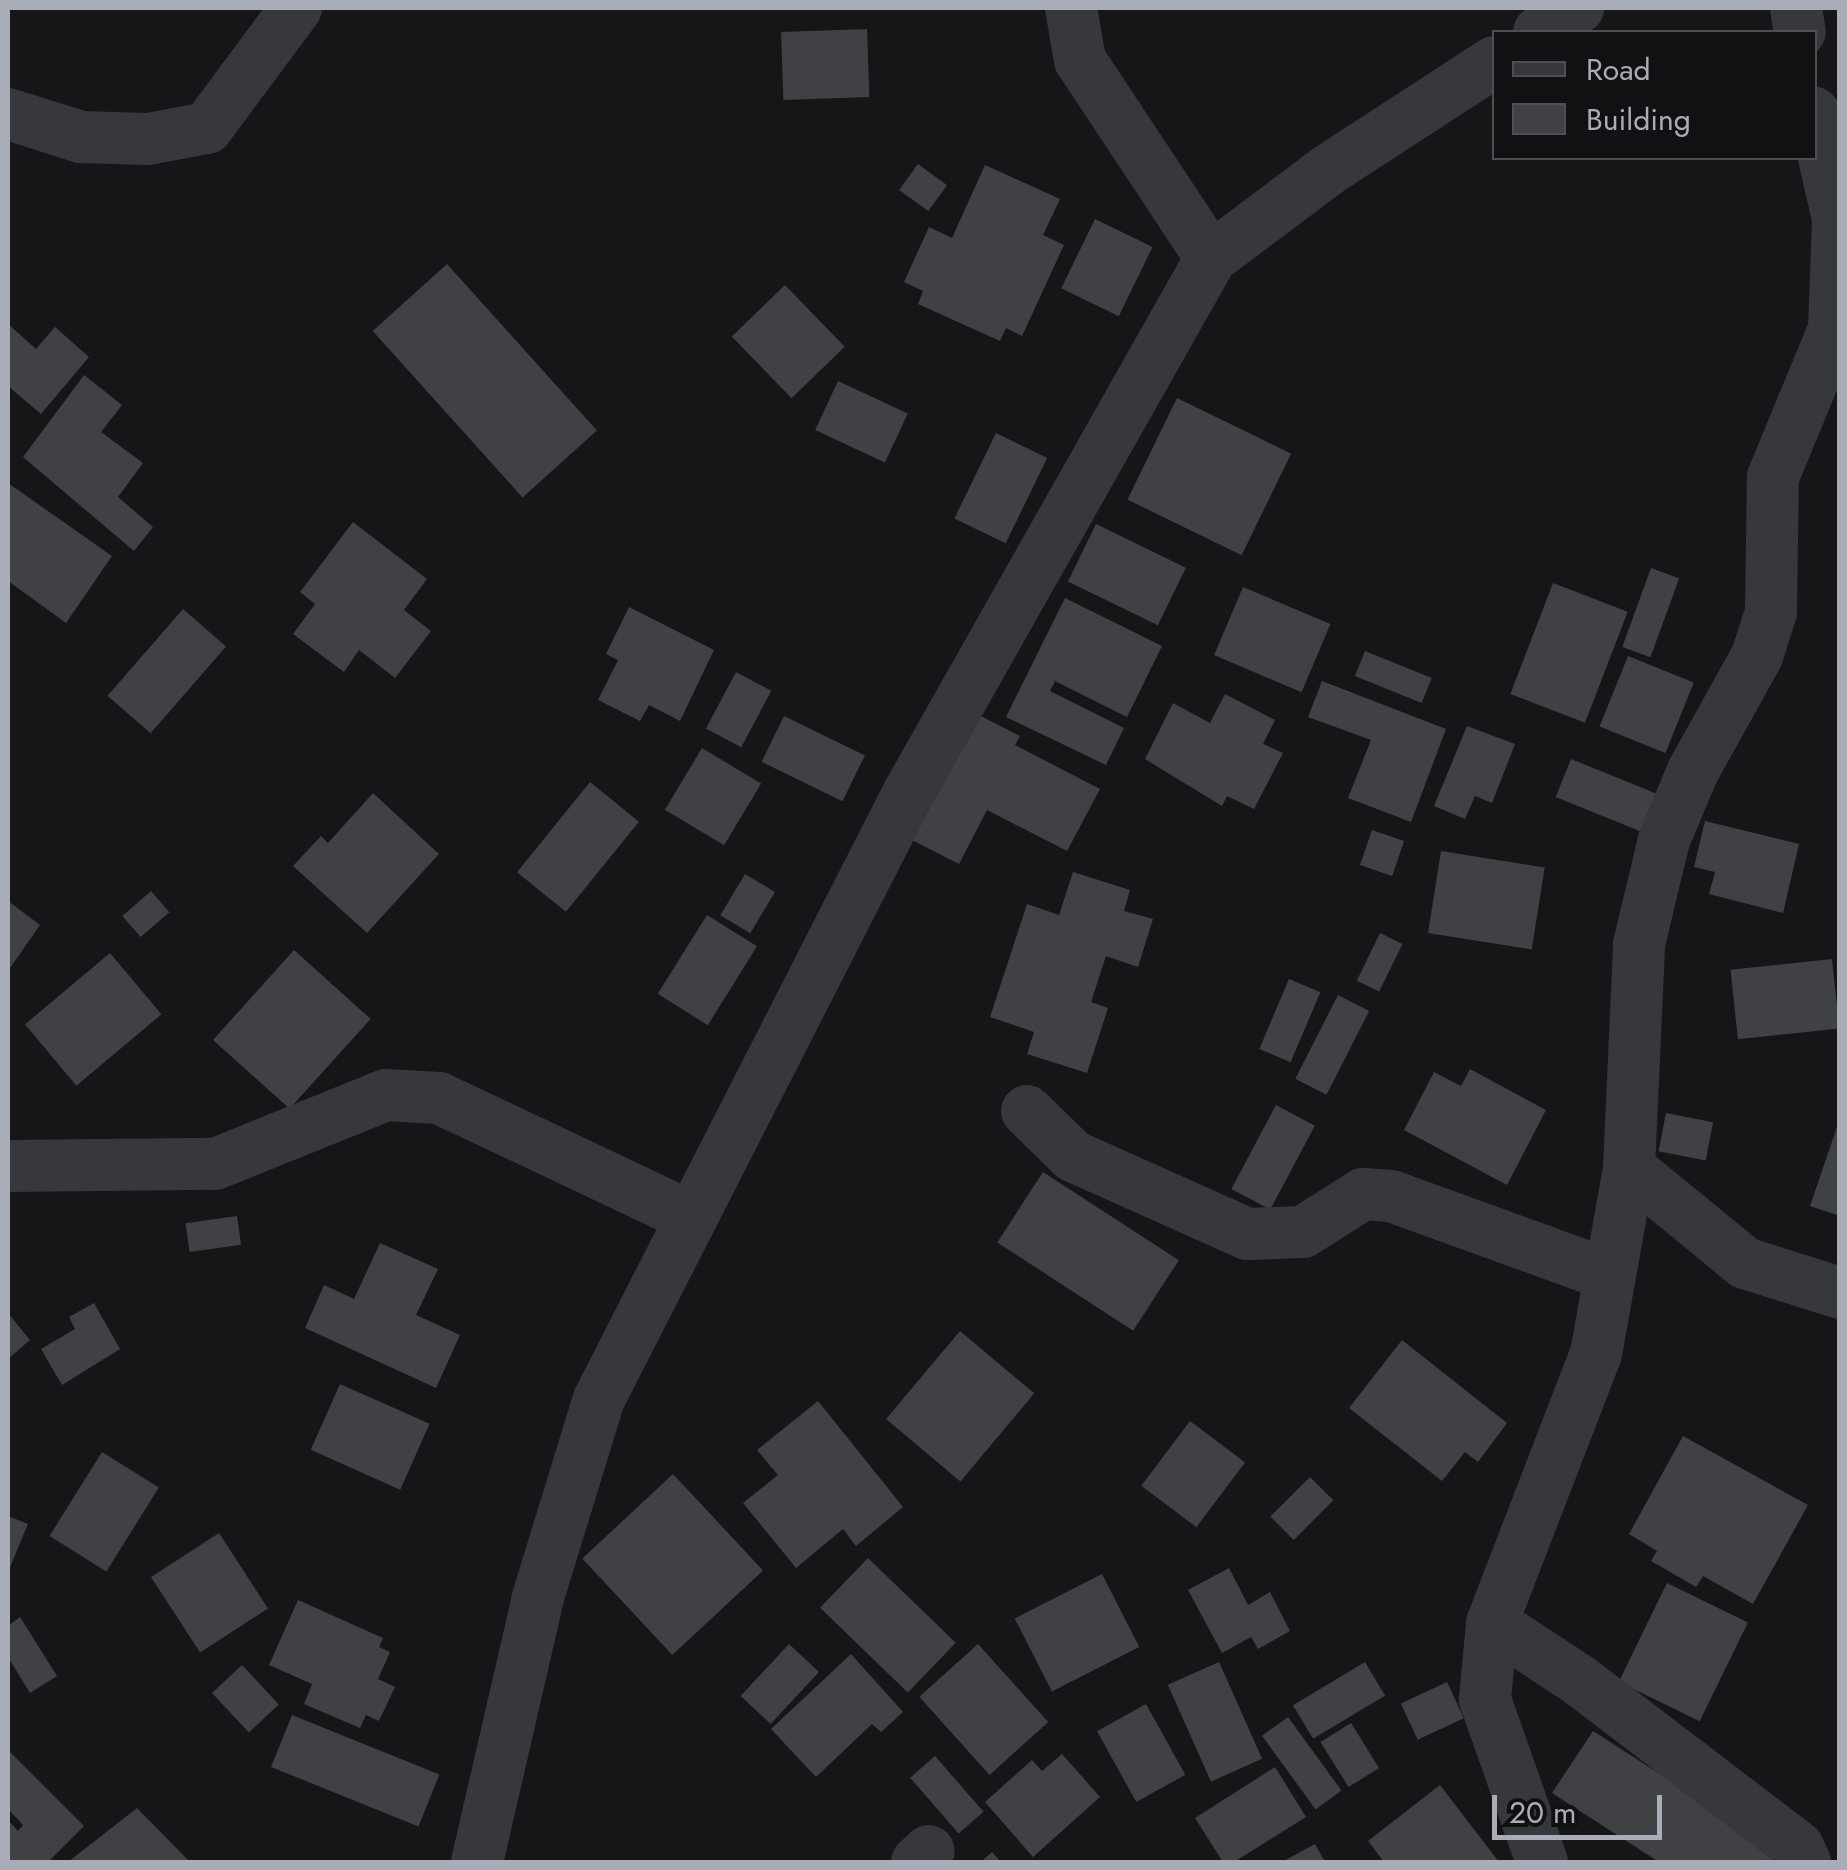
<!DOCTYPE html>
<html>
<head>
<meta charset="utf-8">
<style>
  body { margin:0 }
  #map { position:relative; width:1847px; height:1870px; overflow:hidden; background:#161618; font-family:Jost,sans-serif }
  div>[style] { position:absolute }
  .building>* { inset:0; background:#404145; transform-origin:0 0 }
  .minor>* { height:52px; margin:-26px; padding:0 26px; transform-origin:26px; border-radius:26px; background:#37383d }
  span { translate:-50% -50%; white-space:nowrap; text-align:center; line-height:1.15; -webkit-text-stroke:10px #111113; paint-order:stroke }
  .frame { position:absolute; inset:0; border:10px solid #a8adb8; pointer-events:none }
  .legend { position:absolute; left:1492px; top:30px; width:325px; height:130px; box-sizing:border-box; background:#111113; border:2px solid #4d4f55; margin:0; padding:12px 18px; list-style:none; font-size:30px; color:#a8adb8 }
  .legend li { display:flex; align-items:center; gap:20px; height:50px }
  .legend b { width:50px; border:2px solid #4d4f55 }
  .scale { position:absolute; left:1492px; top:1795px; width:170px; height:45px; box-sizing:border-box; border:5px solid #a8adb8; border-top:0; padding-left:12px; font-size:30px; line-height:35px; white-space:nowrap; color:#a8adb8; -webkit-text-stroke:8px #111113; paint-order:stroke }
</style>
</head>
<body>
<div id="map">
  <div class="building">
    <i style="left:867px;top:29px;width:68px;height:86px;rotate:88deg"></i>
    <i style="left:918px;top:164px;width:36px;height:32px;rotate:36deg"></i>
    <i style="clip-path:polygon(985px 165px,1060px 199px,1043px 235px,1064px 245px,1022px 336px,1006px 328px,1000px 341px,918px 304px,923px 291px,904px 282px,929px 227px,952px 238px)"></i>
    <i style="left:1095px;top:219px;width:64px;height:77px;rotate:26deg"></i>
    <i style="left:447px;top:264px;width:224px;height:100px;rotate:48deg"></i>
    <i style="left:785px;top:285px;width:86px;height:74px;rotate:46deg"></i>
    <i style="clip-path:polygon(8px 324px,36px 349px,55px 327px,89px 357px,41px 414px,8px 386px)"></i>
    <i style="clip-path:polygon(84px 375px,122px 405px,101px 432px,143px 463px,118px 497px,153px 527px,134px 551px,23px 457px)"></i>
    <i style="left:838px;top:381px;width:77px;height:54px;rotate:25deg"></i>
    <i style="left:1177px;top:398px;width:127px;height:113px;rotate:26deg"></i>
    <i style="left:996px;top:433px;width:57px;height:95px;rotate:26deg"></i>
    <i style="clip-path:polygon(8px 483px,112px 556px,66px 623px,8px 581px)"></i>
    <i style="clip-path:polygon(353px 522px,427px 579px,404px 610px,431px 631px,395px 678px,359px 650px,344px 672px,293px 634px,315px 604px,300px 592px)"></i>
    <i style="left:1096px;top:524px;width:100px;height:64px;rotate:26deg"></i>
    <i style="left:1651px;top:568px;width:30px;height:84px;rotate:20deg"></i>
    <i style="left:1553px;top:583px;width:80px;height:119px;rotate:21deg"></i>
    <i style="left:1243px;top:587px;width:95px;height:74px;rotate:23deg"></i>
    <i style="clip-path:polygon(1065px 598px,1162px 646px,1127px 717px,1055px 681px,1050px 691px,1124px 728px,1106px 765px,1006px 717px)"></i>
    <i style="clip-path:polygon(629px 607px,714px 650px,680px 721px,649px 705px,640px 721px,598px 700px,618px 660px,606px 654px)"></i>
    <i style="left:183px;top:609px;width:57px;height:115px;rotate:41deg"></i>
    <i style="left:1365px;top:651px;width:72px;height:27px;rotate:22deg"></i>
    <i style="left:1628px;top:656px;width:71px;height:76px;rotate:22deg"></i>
    <i style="left:736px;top:672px;width:40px;height:64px;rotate:28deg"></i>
    <i style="clip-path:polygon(1322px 681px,1446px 729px,1411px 822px,1348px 798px,1371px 740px,1308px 717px)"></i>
    <i style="clip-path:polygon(1225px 694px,1275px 720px,1263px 744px,1283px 753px,1254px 809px,1227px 796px,1222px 806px,1145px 759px,1173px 703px,1210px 723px)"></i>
    <i style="clip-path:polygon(971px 711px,1020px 736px,1015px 745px,1100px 789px,1067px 851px,987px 810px,959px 864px,906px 837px)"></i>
    <i style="left:784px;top:716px;width:90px;height:51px;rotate:26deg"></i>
    <i style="clip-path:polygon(1467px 726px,1515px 744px,1492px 803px,1475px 796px,1465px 819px,1434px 806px)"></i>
    <i style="left:702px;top:748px;width:69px;height:72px;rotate:31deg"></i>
    <i style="left:1571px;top:759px;width:92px;height:41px;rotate:22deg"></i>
    <i style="left:590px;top:782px;width:63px;height:116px;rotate:39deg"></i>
    <i style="clip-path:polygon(373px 793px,439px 854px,367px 933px,293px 866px,321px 836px,328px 843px)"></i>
    <i style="clip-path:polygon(1705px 821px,1799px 844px,1783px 913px,1709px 894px,1715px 872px,1694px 867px)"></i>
    <i style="left:1372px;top:830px;width:34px;height:37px;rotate:19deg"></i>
    <i style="left:1441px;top:851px;width:105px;height:83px;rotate:9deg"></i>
    <i style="clip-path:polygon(1073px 872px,1130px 890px,1124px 911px,1153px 919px,1138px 967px,1106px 956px,1091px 1002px,1108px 1008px,1087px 1073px,1027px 1054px,1034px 1032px,990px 1017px,1027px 904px,1059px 915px)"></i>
    <i style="left:745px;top:874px;width:35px;height:48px;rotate:31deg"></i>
    <i style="left:151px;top:891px;width:28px;height:38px;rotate:49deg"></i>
    <i style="clip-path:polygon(8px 901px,40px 925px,8px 971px)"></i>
    <i style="left:707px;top:915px;width:59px;height:93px;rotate:32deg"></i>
    <i style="left:1380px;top:933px;width:25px;height:53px;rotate:26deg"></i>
    <i style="left:294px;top:950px;width:103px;height:121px;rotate:42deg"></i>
    <i style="left:110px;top:953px;width:80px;height:111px;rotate:50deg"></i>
    <i style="left:1832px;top:959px;width:70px;height:102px;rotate:84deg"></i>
    <i style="left:1289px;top:979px;width:34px;height:76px;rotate:23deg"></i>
    <i style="left:1338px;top:995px;width:35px;height:94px;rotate:27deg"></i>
    <i style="clip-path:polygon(1470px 1069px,1546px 1110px,1507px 1185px,1404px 1130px,1434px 1072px,1461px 1086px)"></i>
    <i style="left:1276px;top:1105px;width:44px;height:95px;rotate:28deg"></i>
    <i style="left:1666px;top:1113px;width:48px;height:39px;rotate:11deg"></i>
    <i style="clip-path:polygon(1840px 1118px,1840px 1216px,1810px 1206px)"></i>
    <i style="left:1043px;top:1172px;width:162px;height:84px;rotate:33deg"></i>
    <i style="left:237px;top:1216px;width:29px;height:52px;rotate:82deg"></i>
    <i style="clip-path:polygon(380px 1243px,438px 1269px,416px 1315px,460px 1335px,436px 1388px,305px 1328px,324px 1285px,354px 1299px)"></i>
    <i style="clip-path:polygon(94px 1303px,120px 1349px,62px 1385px,41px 1349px,75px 1329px,69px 1317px)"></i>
    <i style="clip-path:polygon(8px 1313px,30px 1340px,8px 1359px)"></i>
    <i style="left:960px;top:1331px;width:97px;height:115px;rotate:40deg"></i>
    <i style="clip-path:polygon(1402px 1340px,1507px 1423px,1478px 1462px,1465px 1452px,1442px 1481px,1349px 1408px)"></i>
    <i style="left:340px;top:1384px;width:98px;height:72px;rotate:24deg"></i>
    <i style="clip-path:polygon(818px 1401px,903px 1507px,856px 1546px,843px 1529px,796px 1568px,743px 1503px,778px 1475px,757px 1450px)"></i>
    <i style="left:1190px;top:1421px;width:69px;height:81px;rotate:37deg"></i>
    <i style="clip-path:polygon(1683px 1436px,1808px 1505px,1753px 1604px,1703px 1576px,1696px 1587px,1651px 1561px,1657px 1551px,1629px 1534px)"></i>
    <i style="left:102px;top:1452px;width:67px;height:99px;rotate:32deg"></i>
    <i style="left:673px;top:1474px;width:132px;height:124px;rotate:47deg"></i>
    <i style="left:1310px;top:1477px;width:33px;height:56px;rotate:45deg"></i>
    <i style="clip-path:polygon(8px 1516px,28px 1524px,8px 1572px)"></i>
    <i style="left:219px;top:1533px;width:90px;height:81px;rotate:57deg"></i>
    <i style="left:868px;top:1558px;width:122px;height:69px;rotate:44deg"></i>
    <i style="clip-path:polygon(1229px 1568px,1248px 1605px,1270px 1592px,1290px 1631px,1258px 1649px,1251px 1637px,1222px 1653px,1188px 1590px)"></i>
    <i style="left:1102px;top:1574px;width:82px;height:98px;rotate:63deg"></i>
    <i style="left:1667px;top:1583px;width:90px;height:110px;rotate:26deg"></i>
    <i style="clip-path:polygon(298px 1600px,383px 1638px,379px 1647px,390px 1652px,378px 1679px,395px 1687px,379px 1721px,366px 1715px,360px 1728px,304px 1704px,312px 1684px,269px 1665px)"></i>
    <i style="clip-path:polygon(20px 1617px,57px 1676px,30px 1693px,8px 1657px,8px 1626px)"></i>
    <i style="left:789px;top:1644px;width:41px;height:71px;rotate:43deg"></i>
    <i style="left:978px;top:1644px;width:105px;height:79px;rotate:48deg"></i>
    <i style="clip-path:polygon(851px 1654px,903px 1712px,881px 1732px,872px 1724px,816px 1777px,771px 1729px)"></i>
    <i style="left:1219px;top:1662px;width:106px;height:56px;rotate:66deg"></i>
    <i style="left:1365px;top:1662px;width:39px;height:84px;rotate:59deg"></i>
    <i style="left:242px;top:1665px;width:54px;height:41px;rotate:47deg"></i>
    <i style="left:1447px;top:1682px;width:40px;height:51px;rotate:65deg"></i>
    <i style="left:1146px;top:1704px;width:81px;height:56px;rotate:61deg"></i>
    <i style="left:292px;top:1715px;width:159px;height:56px;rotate:22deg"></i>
    <i style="left:1288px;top:1717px;width:91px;height:32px;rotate:54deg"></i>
    <i style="left:1351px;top:1723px;width:53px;height:36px;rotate:58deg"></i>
    <i style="clip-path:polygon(1593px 1731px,1797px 1862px,1659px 1862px,1552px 1793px)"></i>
    <i style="clip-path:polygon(8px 1750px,84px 1826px,48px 1862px,8px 1862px,8px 1820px,18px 1831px,23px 1825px,8px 1809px)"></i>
    <i style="clip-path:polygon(1062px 1754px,1100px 1797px,1033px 1857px,985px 1802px,1032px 1760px,1042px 1771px)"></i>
    <i style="left:935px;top:1756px;width:74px;height:33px;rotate:49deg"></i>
    <i style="clip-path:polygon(1275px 1767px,1306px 1817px,1234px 1862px,1223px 1862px,1195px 1818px)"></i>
    <i style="clip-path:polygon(1440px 1785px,1499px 1862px,1384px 1862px,1368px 1841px)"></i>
    <i style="clip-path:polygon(137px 1808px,190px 1862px,68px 1862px)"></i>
    <i style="clip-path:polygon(1315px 1844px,1325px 1862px,1282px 1862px)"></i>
    <i style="clip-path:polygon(992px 1852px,1001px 1862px,981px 1862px)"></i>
  </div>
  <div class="minor">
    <i style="left:1071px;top:8px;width:53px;rotate:80.2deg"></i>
    <i style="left:1080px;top:60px;width:237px;rotate:56.5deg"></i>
    <i style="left:1796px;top:8px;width:24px;rotate:81deg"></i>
    <i style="left:1539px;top:32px;width:46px;rotate:-31.6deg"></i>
    <i style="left:8px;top:114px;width:77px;rotate:17.5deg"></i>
    <i style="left:81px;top:137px;width:67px;rotate:1.7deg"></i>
    <i style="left:148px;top:139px;width:60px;rotate:-10.6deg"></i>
    <i style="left:207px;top:128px;width:149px;rotate:-53.4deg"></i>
    <i style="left:1027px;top:1111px;width:64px;rotate:44.4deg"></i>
    <i style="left:1073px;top:1156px;width:191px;rotate:24.1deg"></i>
    <i style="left:1247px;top:1234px;width:56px;rotate:-2deg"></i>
    <i style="left:1303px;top:1232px;width:71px;rotate:-32.3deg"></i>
    <i style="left:1363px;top:1194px;width:28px;rotate:4deg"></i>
    <i style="left:1391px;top:1196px;width:229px;rotate:19.9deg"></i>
    <i style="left:8px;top:1166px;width:207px;rotate:-0.6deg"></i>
    <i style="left:215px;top:1164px;width:184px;rotate:-22deg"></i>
    <i style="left:386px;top:1095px;width:53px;rotate:3.2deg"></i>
    <i style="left:439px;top:1098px;width:276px;rotate:25.3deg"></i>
    <i style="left:1629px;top:1168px;width:150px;rotate:39.3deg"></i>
    <i style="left:1745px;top:1263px;width:100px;rotate:17.5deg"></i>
    <i style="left:1492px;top:1623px;width:104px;rotate:33.2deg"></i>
    <i style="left:1579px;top:1680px;width:275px;rotate:37.3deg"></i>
    <i style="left:1798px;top:1847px;width:17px;rotate:65deg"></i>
    <i style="left:477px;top:1862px;width:272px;rotate:-77deg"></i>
    <i style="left:538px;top:1597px;width:207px;rotate:-72.9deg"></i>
    <i style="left:599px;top:1399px;width:682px;rotate:-62.95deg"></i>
    <i style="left:909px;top:792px;width:613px;rotate:-60.51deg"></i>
    <i style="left:1211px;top:258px;width:146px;rotate:-36.9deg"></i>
    <i style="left:1328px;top:170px;width:198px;rotate:-33deg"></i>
    <i style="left:917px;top:1862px;width:16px;rotate:-43deg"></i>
    <i style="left:1542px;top:1862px;width:173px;rotate:-109.3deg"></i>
    <i style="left:1485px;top:1699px;width:76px;rotate:-84.7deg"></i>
    <i style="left:1492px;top:1623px;width:288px;rotate:-68.9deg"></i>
    <i style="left:1596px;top:1354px;width:189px;rotate:-79.9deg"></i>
    <i style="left:1629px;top:1168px;width:224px;rotate:-87.4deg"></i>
    <i style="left:1639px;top:944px;width:107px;rotate:-76.5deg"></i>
    <i style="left:1664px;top:840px;width:75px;rotate:-67.2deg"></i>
    <i style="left:1693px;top:771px;width:132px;rotate:-60.9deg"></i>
    <i style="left:1757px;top:656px;width:46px;rotate:-72.3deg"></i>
    <i style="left:1771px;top:612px;width:135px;rotate:-89.2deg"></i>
    <i style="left:1773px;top:477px;width:160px;rotate:-67.6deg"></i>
    <i style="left:1834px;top:329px;width:110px;rotate:-87.9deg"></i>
    <i style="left:1838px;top:219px;width:109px;rotate:-102.8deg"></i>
  </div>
  <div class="frame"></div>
  <ul class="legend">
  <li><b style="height:12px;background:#37383d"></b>Road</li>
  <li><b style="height:28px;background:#404145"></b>Building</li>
  </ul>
  <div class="scale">20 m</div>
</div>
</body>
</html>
